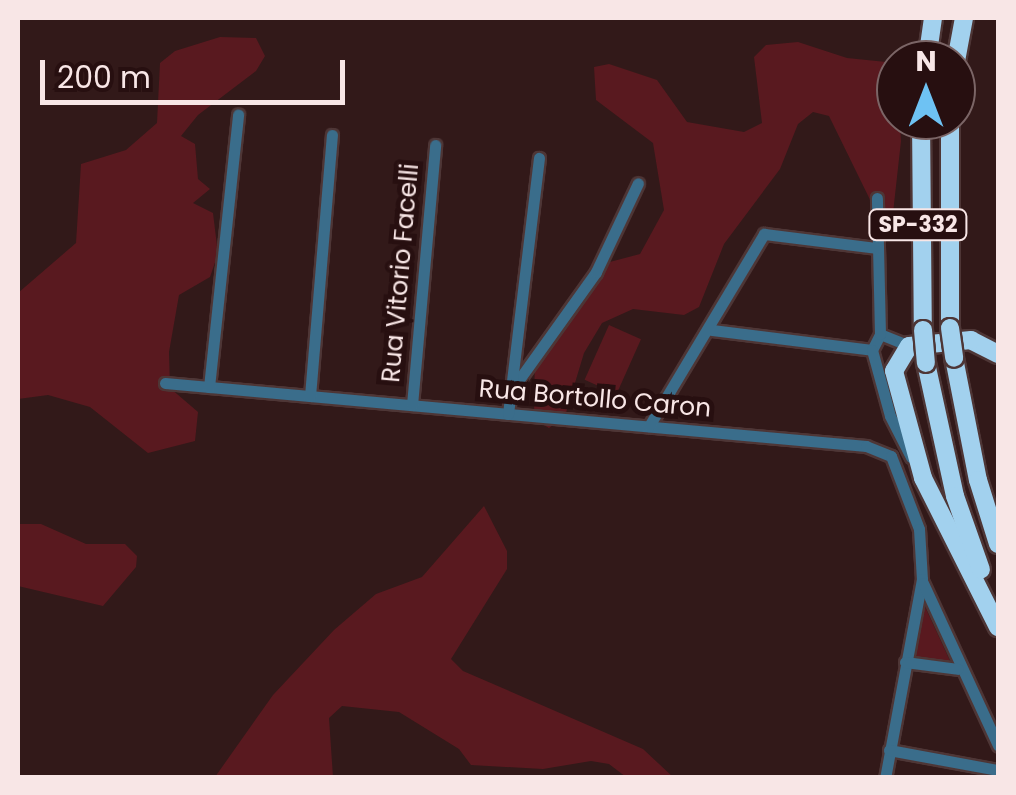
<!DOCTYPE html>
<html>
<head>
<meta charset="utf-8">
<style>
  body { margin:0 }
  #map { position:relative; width:1016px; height:795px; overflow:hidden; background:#321919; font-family:Poppins,sans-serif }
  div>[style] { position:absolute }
  .green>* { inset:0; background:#59191f; transform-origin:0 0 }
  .roads { filter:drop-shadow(2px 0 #4e3636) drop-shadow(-2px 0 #4e3636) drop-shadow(0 2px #4e3636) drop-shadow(0 -2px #4e3636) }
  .minor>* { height:11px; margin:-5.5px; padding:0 5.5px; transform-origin:5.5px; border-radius:5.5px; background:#3a6d8b }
  .highway>* { height:18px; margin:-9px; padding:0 9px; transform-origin:9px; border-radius:9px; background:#a2d1ee }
  .bridges { filter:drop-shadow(2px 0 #4e3636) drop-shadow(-2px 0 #4e3636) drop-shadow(0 2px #4e3636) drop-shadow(0 -2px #4e3636) }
  .highway-bridge>* { height:18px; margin:-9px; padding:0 9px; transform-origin:9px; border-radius:9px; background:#a2d1ee }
  span { translate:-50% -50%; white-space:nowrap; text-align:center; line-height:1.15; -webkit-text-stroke:10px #270f10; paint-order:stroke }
  .shield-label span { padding:2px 8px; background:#270f10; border:2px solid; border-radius:8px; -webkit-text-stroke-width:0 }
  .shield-label { font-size:22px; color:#f8e6e6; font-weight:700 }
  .street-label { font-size:25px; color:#f8e6e6 }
  .frame { position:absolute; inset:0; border:20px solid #f8e6e6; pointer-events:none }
  .north { position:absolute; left:876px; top:40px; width:100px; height:100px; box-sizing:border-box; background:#270f10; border:2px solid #7b6566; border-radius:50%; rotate:0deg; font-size:28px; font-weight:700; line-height:40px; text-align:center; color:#f8e6e6 }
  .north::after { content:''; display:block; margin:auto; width:35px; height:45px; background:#6ec2f3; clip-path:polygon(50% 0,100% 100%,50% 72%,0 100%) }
  .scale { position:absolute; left:40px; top:60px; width:305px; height:45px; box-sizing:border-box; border:5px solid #f8e6e6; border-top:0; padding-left:12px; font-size:30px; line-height:35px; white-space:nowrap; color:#f8e6e6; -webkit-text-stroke:8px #270f10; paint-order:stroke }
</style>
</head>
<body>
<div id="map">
  <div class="green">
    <i style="clip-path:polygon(256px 38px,265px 56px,256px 71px,198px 115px,181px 136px,195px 144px,198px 179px,210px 189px,193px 203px,213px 213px,218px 254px,210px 277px,179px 295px,169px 352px,170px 388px,198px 412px,195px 441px,148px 453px,90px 407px,48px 395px,18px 399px,18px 293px,76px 243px,81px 164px,126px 150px,157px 123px,160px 63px,175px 51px,220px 37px)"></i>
    <i style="clip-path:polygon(798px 42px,847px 58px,896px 63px,901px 141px,893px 213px,878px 216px,829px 116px,813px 112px,798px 124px,780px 169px,724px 244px,699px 307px,684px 315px,633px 309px,602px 323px,584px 353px,565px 416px,549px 428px,534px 419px,535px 346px,606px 263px,640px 254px,664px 210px,653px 143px,596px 100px,594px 67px,609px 64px,657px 80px,687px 122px,744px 132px,762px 123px,754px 57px,766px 45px)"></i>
    <i style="left:609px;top:325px;width:35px;height:60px;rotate:24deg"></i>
    <i style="clip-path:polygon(484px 506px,507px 551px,507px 569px,451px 659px,463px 671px,643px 749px,673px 777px,626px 777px,609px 764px,591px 761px,543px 769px,471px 765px,459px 749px,399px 712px,342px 706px,329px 718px,333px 777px,215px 777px,273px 695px,334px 630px,376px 594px,422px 577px)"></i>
    <i style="clip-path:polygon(18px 524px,41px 524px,86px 544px,125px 544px,137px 556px,136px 567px,103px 606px,18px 586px)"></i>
    <i style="clip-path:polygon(921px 598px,952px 665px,909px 659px)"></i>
  </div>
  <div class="roads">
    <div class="minor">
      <i style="left:712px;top:330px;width:161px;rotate:7.1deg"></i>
      <i style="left:880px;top:334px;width:31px;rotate:22deg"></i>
      <i style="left:872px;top:350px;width:18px;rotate:-63deg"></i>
      <i style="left:880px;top:334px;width:136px;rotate:-91.3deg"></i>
      <i style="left:872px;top:350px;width:68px;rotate:74.7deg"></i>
      <i style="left:890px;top:416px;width:46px;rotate:62.9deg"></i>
      <i style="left:165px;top:383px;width:704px;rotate:5.14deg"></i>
      <i style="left:866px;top:446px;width:27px;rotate:22deg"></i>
      <i style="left:891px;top:456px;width:78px;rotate:69deg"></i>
      <i style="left:919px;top:529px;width:50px;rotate:86.6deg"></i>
      <i style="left:922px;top:579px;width:202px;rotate:100.5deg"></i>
      <i style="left:209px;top:387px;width:274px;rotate:-83.9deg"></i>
      <i style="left:513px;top:388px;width:143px;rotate:-54.4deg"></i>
      <i style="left:596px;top:272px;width:98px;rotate:-64.7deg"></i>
      <i style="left:310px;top:396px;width:262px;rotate:-85.2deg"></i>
      <i style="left:412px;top:405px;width:261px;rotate:-84.9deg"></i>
      <i style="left:508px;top:414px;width:258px;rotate:-83.1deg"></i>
      <i style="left:649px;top:426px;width:224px;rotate:-59.1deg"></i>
      <i style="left:764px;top:234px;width:113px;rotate:7.1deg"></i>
      <i style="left:923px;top:583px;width:179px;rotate:65.2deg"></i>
      <i style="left:905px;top:662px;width:53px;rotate:7.5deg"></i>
      <i style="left:889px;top:750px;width:111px;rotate:10.4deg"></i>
    </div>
    <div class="highway">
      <i style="left:927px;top:60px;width:42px;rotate:-81.9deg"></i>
      <i style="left:956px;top:61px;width:44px;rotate:-79.5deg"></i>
      <i style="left:921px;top:120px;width:210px;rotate:89.5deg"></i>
      <i style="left:950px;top:120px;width:208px;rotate:90deg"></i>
      <i style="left:998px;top:354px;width:30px;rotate:-153deg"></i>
      <i style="left:971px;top:340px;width:62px;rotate:174.5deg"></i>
      <i style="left:909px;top:346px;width:29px;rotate:121deg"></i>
      <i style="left:894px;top:371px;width:111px;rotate:74.8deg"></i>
      <i style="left:923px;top:478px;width:167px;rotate:63.3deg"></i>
      <i style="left:954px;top:358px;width:124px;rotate:78.9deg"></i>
      <i style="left:978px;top:480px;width:67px;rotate:72.6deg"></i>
      <i style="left:926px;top:363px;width:136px;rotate:77.7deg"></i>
      <i style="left:955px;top:496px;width:78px;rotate:70.6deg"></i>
    </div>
  </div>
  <div class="bridges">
    <div class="highway-bridge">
      <i style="left:950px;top:328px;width:30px;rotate:82deg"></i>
      <i style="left:923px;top:330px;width:33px;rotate:85deg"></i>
    </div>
  </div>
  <div class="shield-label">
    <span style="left:918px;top:225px">SP-332</span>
  </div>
  <div class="street-label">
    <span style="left:401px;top:273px;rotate:-85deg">Rua Vitorio Facelli</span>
    <span style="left:595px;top:399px;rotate:5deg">Rua Bortollo Caron</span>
  </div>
  <div class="frame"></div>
  <div class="north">N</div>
  <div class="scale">200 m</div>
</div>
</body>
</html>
